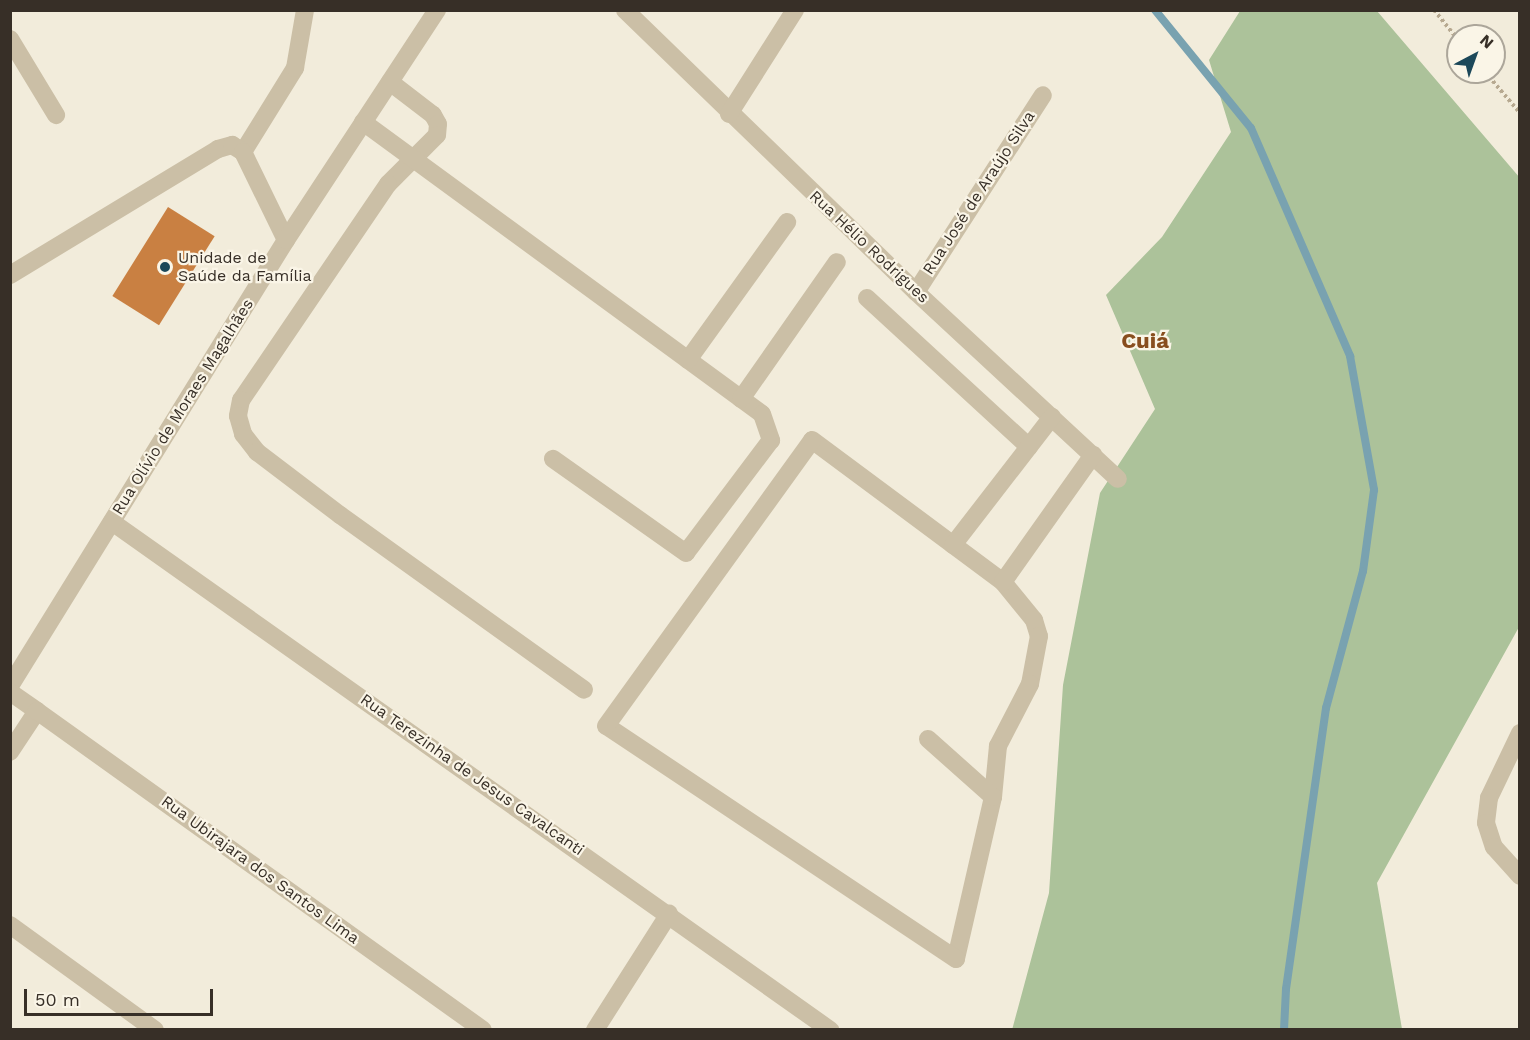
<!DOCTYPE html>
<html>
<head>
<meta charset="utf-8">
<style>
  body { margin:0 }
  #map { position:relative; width:1530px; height:1040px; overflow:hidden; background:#f2ecdb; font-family:"Work Sans",sans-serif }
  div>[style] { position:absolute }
  .green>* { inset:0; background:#acc29a }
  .stream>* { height:8px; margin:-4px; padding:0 4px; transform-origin:4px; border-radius:4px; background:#79a2b0 }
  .building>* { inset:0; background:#c98042; transform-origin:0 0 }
  .path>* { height:4px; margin-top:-2px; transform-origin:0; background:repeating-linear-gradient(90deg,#b7a990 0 3px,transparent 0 6px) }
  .minor>* { height:18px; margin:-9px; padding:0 9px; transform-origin:9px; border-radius:9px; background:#cbbfa6 }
  .dots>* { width:16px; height:16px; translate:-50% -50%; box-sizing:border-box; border:3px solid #faf5e7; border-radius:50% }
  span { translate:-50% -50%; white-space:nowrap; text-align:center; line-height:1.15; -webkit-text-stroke:4.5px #faf5e7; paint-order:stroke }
  .street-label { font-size:16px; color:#372f27 }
  .poi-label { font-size:16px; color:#372f27 }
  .left { translate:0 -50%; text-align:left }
  .district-label { font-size:22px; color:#884e1e; font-weight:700 }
  .frame { position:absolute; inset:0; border:12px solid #372f27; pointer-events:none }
  .north { position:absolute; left:1446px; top:24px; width:60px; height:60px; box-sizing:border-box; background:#faf5e7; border:2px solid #aca69a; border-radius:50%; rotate:41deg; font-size:16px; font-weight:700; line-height:24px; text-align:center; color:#372f27 }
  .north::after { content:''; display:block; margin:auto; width:21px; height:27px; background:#1c4859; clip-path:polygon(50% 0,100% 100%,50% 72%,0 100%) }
  .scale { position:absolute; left:24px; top:989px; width:189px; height:27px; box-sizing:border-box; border:3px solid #372f27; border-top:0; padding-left:8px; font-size:18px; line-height:21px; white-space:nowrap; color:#372f27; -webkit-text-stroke:4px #faf5e7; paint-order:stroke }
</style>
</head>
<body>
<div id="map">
  <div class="green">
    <i style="clip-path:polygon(1240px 11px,1377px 11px,1520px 178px,1519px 627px,1377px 883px,1402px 1029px,1012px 1030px,1049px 893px,1063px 685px,1100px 493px,1155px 409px,1106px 295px,1162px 237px,1231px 132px,1209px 60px)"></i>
  </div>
  <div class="stream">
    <i style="left:1155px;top:10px;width:152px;rotate:50.9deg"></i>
    <i style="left:1251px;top:128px;width:249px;rotate:66.5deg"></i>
    <i style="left:1350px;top:356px;width:136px;rotate:79.8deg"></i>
    <i style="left:1374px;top:490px;width:82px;rotate:97.7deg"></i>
    <i style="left:1363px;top:571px;width:142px;rotate:105.1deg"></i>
    <i style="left:1326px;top:708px;width:284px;rotate:98.1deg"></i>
    <i style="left:1286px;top:989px;width:41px;rotate:92.8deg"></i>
  </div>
  <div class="building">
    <i style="left:168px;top:207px;width:55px;height:105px;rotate:32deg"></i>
  </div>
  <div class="path">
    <i style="left:1434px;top:10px;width:38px;rotate:51deg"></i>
    <i style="left:1485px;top:72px;width:54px;rotate:49.5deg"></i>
  </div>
  <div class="minor">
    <i style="left:625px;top:10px;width:405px;rotate:44.1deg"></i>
    <i style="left:916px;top:292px;width:275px;rotate:42.8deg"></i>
    <i style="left:10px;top:39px;width:89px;rotate:58.8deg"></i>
    <i style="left:390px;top:82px;width:54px;rotate:37.5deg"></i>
    <i style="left:433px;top:115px;width:10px;rotate:61deg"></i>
    <i style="left:438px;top:124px;width:11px;rotate:95deg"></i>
    <i style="left:437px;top:135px;width:69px;rotate:135deg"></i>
    <i style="left:388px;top:184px;width:261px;rotate:124.2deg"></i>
    <i style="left:241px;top:400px;width:16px;rotate:101deg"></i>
    <i style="left:238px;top:416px;width:19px;rotate:74deg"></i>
    <i style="left:243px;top:434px;width:23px;rotate:52deg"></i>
    <i style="left:257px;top:452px;width:104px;rotate:37.2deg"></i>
    <i style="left:340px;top:515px;width:300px;rotate:35.6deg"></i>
    <i style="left:729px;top:114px;width:123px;rotate:-57.6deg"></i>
    <i style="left:363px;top:122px;width:494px;rotate:36.2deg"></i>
    <i style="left:762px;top:414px;width:28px;rotate:71deg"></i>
    <i style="left:771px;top:440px;width:141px;rotate:127deg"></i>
    <i style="left:686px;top:553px;width:163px;rotate:-144.7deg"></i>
    <i style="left:243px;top:152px;width:99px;rotate:-58.2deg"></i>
    <i style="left:295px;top:68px;width:59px;rotate:-80.2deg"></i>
    <i style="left:10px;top:275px;width:243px;rotate:-31.2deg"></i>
    <i style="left:218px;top:149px;width:15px;rotate:-16deg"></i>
    <i style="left:232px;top:145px;width:13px;rotate:32deg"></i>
    <i style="left:243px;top:152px;width:98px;rotate:64deg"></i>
    <i style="left:916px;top:292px;width:234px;rotate:-57.2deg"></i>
    <i style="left:867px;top:298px;width:220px;rotate:42.6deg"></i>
    <i style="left:688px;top:360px;width:170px;rotate:-54.3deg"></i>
    <i style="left:741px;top:399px;width:167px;rotate:-55deg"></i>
    <i style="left:812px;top:440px;width:238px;rotate:36.6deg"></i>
    <i style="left:1003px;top:582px;width:49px;rotate:50.8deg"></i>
    <i style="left:1034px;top:620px;width:17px;rotate:73deg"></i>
    <i style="left:1039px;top:636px;width:49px;rotate:100.6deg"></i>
    <i style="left:1030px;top:684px;width:70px;rotate:117.3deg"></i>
    <i style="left:998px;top:746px;width:51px;rotate:95.6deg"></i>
    <i style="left:993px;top:797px;width:166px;rotate:102.9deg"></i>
    <i style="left:956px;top:959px;width:420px;rotate:-146.3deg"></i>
    <i style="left:606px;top:726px;width:352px;rotate:-54.2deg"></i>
    <i style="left:112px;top:522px;width:880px;rotate:35.28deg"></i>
    <i style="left:953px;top:545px;width:162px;rotate:-52.3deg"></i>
    <i style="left:1003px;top:582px;width:156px;rotate:-54.7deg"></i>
    <i style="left:10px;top:686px;width:524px;rotate:-58.25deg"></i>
    <i style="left:286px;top:240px;width:275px;rotate:-56.7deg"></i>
    <i style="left:10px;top:692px;width:33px;rotate:35deg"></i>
    <i style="left:37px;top:711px;width:49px;rotate:123.4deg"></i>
    <i style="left:37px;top:711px;width:548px;rotate:35.57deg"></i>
    <i style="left:1520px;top:733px;width:72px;rotate:115.5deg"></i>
    <i style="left:1489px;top:798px;width:25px;rotate:97deg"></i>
    <i style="left:1486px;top:823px;width:25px;rotate:72deg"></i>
    <i style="left:1494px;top:847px;width:39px;rotate:48deg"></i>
    <i style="left:928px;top:739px;width:87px;rotate:41.7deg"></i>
    <i style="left:10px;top:925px;width:179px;rotate:35.9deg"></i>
    <i style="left:595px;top:1030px;width:138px;rotate:-57.5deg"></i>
  </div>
  <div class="dots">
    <i style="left:165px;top:267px;background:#1c4859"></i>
  </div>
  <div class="street-label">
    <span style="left:979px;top:193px;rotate:-57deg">Rua José de Araújo Silva</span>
    <span style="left:869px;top:247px;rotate:43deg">Rua Hélio Rodrigues</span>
    <span style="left:183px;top:407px;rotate:-58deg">Rua Olívio de Moraes Magalhães</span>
    <span style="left:472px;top:775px;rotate:35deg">Rua Terezinha de Jesus Cavalcanti</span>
    <span style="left:260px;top:870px;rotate:36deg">Rua Ubirajara dos Santos Lima</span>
  </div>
  <div class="poi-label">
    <span class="left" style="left:178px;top:267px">Unidade de<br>Saúde da Família</span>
  </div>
  <div class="district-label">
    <span style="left:1145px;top:341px">Cuiá</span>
  </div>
  <div class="frame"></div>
  <div class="north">N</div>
  <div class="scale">50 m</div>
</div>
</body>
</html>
